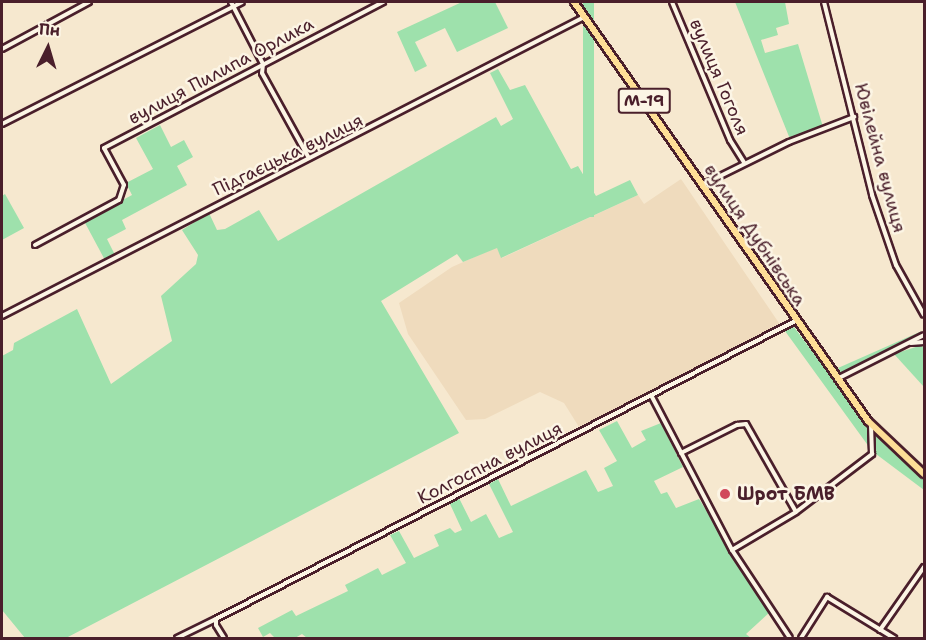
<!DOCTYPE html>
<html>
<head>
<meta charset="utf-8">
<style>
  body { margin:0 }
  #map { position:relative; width:926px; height:640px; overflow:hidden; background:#f6e8cf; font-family:"Shantell Sans",sans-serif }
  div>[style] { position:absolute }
  .built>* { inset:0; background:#efdbbd }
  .green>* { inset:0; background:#9ee1ac; transform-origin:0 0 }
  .roads { filter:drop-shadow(2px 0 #4a1f2b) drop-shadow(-2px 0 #4a1f2b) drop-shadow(0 2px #4a1f2b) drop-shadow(0 -2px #4a1f2b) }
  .minor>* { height:4px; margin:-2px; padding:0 2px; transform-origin:2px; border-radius:2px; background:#fcf5e5 }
  .trunk>* { height:6px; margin:-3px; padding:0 3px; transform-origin:3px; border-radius:3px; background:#fede96 }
  .dots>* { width:16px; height:16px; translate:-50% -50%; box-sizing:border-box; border:3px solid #fcf5e5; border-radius:50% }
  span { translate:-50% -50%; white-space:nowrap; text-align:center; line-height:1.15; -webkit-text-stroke:5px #fcf5e5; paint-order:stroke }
  .shield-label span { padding:2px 4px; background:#fcf5e5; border:2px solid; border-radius:4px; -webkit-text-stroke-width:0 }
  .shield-label { font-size:16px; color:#4a1f2b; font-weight:700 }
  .street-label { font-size:18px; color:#4a1f2b }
  .poi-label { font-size:18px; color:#4a1f2b; font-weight:700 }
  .left { translate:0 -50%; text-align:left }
  .frame { position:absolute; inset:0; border:3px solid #4a1f2b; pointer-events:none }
  .north { position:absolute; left:18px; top:18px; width:60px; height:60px; -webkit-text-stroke:4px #fcf5e5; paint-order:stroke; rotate:5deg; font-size:16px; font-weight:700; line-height:24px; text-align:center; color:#4a1f2b }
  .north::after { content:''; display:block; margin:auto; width:21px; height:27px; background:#4a1f2b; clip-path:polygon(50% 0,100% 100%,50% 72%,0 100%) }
</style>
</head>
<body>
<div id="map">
  <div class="built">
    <i style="clip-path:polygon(681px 179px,781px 326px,579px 427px,564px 403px,540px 392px,485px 419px,466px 420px,408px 334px,399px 303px,452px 267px,497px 247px,502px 258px,638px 195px,644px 204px)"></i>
  </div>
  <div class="green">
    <i style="clip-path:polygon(462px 2px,495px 2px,508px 28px,457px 52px,445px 28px,415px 42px,427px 66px,415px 72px,397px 32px)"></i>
    <i style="left:583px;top:2px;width:11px;height:215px"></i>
    <i style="clip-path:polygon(735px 2px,785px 2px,789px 24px,776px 28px,778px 35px,761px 40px,765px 53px,798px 44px,823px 127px,790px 139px)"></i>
    <i style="clip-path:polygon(498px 69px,510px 90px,525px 85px,571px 169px,578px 166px,596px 196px,630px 180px,638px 195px,501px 258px,497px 248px,463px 262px,457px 254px,381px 301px,459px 433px,66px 638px,25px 638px,2px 610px,2px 356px,13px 350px,14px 343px,77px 309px,111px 384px,172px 341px,161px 296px,196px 264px,198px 255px,182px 230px,209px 213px,217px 230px,225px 229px,259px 210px,278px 241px,496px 117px,501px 126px,513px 119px,490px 73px)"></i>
    <i style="clip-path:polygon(160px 125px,171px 147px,184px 140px,193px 157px,177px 166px,187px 185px,122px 220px,126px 229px,107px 239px,116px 257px,106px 262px,84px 221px,132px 195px,126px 183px,153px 169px,136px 138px)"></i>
    <i style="clip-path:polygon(5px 194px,24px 228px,2px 240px,2px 196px)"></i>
    <i style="clip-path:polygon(794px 327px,872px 432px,924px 478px,924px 490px,872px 451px,785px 331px)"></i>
    <i style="clip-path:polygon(924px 330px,841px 373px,838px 368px)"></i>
    <i style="clip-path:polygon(922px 345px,924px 351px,924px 387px,894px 354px)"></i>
    <i style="clip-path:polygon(617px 421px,632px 448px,646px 440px,641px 431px,661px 423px,683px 467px,654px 481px,661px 494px,667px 492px,676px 508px,699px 499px,770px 612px,746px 634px,751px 638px,307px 638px,302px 634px,295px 638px,275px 638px,270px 633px,263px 637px,258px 628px,292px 610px,296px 616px,348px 591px,345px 585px,378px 568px,382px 575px,406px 563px,390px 535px,399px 531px,414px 558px,439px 546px,434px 535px,450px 528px,455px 533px,462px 530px,450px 504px,459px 498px,471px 522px,486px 514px,499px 538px,513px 532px,489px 484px,498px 479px,511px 506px,586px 470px,598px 492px,613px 486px,604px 468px,617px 461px,599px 430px)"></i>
  </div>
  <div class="roads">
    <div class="minor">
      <i style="left:231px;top:2px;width:70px;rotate:62.7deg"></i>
      <i style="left:263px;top:64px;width:9px;rotate:96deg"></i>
      <i style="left:262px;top:73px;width:97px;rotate:61.1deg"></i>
      <i style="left:672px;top:2px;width:150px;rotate:67.2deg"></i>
      <i style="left:730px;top:140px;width:26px;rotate:58deg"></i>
      <i style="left:824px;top:2px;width:199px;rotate:76deg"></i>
      <i style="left:872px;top:195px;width:74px;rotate:71.1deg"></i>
      <i style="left:896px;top:265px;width:57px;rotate:60.8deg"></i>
      <i style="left:2px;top:49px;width:99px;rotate:-28.4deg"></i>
      <i style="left:2px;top:124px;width:269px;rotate:-26.9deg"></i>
      <i style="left:702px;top:185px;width:97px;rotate:-26.3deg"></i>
      <i style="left:789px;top:142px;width:70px;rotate:-21deg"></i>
      <i style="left:35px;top:245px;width:95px;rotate:-28.2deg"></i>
      <i style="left:119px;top:200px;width:16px;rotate:-72deg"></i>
      <i style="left:124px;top:185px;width:42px;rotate:-118.4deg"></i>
      <i style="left:104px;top:148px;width:315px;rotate:-27.6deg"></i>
      <i style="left:2px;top:316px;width:654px;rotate:-27.19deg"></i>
      <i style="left:911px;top:343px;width:13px;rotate:-4deg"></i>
      <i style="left:837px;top:379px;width:97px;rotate:-26.8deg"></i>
      <i style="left:651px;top:395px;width:175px;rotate:62.4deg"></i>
      <i style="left:732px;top:550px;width:105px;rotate:56.6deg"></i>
      <i style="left:681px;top:453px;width:63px;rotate:-26.6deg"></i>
      <i style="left:737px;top:425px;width:9px;rotate:-6deg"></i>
      <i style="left:746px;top:424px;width:101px;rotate:60.4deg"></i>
      <i style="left:732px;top:550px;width:74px;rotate:-30.7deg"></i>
      <i style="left:796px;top:512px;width:96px;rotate:-37.3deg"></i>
      <i style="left:872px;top:454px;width:29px;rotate:-92deg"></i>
      <i style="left:880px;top:630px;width:77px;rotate:-55.1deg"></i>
      <i style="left:177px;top:638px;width:43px;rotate:-26deg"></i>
      <i style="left:224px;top:638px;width:15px;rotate:-122deg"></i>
      <i style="left:216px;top:625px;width:6px;rotate:-90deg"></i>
      <i style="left:216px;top:619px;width:651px;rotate:-27.23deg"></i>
      <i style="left:801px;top:638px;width:49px;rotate:-57.6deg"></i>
      <i style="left:827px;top:597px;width:79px;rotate:31.5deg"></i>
    </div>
    <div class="trunk">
      <i style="left:574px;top:2px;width:512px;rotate:54.94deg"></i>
      <i style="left:868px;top:421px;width:77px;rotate:43.4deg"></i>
    </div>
  </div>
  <div class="dots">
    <i style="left:725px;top:494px;background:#d1495b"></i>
  </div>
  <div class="shield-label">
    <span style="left:644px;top:101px">М-19</span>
  </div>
  <div class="street-label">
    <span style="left:221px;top:71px;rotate:-28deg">вулиця Пилипа Орлика</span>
    <span style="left:719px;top:77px;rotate:67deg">вулиця Гоголя</span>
    <span style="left:288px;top:155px;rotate:-26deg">Підгаєцька вулиця</span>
    <span style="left:880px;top:158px;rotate:75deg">Ювілейна вулиця</span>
    <span style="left:755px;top:235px;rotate:56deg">вулиця Дубнівська</span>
    <span style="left:490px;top:463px;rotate:-27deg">Колгоспна вулиця</span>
  </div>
  <div class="poi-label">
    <span class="left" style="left:737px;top:494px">Шрот БМВ</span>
  </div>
  <div class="frame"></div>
  <div class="north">Пн</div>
</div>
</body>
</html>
